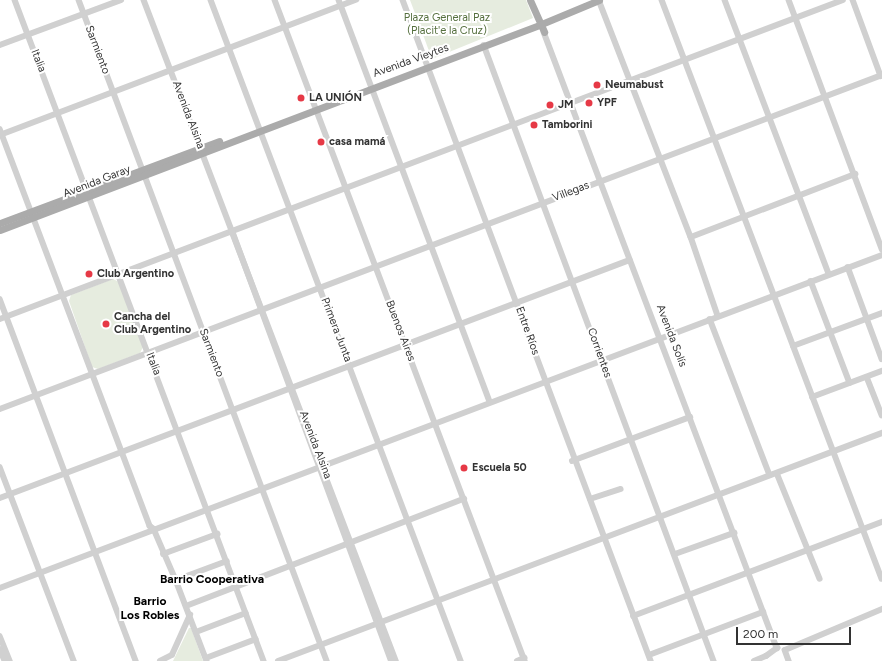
<!DOCTYPE html>
<html>
<head>
<meta charset="utf-8">
<style>
  body { margin:0 }
  #map { position:relative; width:882px; height:661px; overflow:hidden; background:#fff; font-family:Figtree,sans-serif }
  div>[style] { position:absolute }
  .green>* { inset:0; background:#e6ecdf }
  .minor>* { height:5.5px; margin:-2.75px; padding:0 2.75px; transform-origin:2.75px; border-radius:2.75px; background:#d0d0d0 }
  .major>* { height:7px; margin:-3.5px; padding:0 3.5px; transform-origin:3.5px; border-radius:3.5px; background:#ababab }
  .dots>* { width:11px; height:11px; translate:-50% -50%; box-sizing:border-box; border:2px solid #fff; border-radius:50% }
  span { translate:-50% -50%; white-space:nowrap; text-align:center; line-height:1.15; -webkit-text-stroke:4px #fff; paint-order:stroke }
  .park-label { font-size:11px; color:#56703f }
  .street-label { font-size:11px; color:#333 }
  .poi-label { font-size:11px; color:#333; font-weight:700 }
  .left { translate:0 -50%; text-align:left }
  .neighbourhood-label { font-size:12px; color:#000; font-weight:700 }
  .scale { position:absolute; left:736px; top:627px; width:115px; height:18px; box-sizing:border-box; border:2px solid #333; border-top:0; padding-left:5px; font-size:12px; line-height:14px; white-space:nowrap; color:#333; -webkit-text-stroke:3px #fff; paint-order:stroke }
</style>
</head>
<body>
<div id="map">
  <div class="green">
    <i style="clip-path:polygon(410px 0,526px 0,533px 18px,432px 59px)"></i>
    <i style="clip-path:polygon(113px 279px,119px 282px,143px 347px,140px 353px,98px 369px,92px 367px,69px 301px,71px 295px)"></i>
    <i style="clip-path:polygon(189px 628px,191px 628px,203px 661px,173px 661px)"></i>
  </div>
  <div class="minor">
    <i style="left:15px;top:0;width:706px;rotate:69.36deg"></i>
    <i style="left:79px;top:0;width:706px;rotate:69.43deg"></i>
    <i style="left:144px;top:0;width:247px;rotate:69.1deg"></i>
    <i style="left:211px;top:0;width:707px;rotate:69.28deg"></i>
    <i style="left:275px;top:0;width:707px;rotate:69.28deg"></i>
    <i style="left:339px;top:0;width:429px;rotate:69.4deg"></i>
    <i style="left:403px;top:0;width:706px;rotate:69.43deg"></i>
    <i style="left:599px;top:0;width:254px;rotate:68.8deg"></i>
    <i style="left:691px;top:237px;width:83px;rotate:71.1deg"></i>
    <i style="left:662px;top:0;width:619px;rotate:69.19deg"></i>
    <i style="left:725px;top:0;width:293px;rotate:69.2deg"></i>
    <i style="left:789px;top:0;width:266px;rotate:69.5deg"></i>
    <i style="left:853px;top:0;width:81px;rotate:69.8deg"></i>
    <i style="left:544px;top:32px;width:659px;rotate:69.28deg"></i>
    <i style="left:0;top:45px;width:129px;rotate:-20.4deg"></i>
    <i style="left:484px;top:45px;width:658px;rotate:69.53deg"></i>
    <i style="left:0;top:129px;width:424px;rotate:69.3deg"></i>
    <i style="left:150px;top:526px;width:5px;rotate:37deg"></i>
    <i style="left:154px;top:529px;width:56px;rotate:66.7deg"></i>
    <i style="left:176px;top:580px;width:87px;rotate:69.1deg"></i>
    <i style="left:0;top:135px;width:381px;rotate:-20.8deg"></i>
    <i style="left:691px;top:237px;width:176px;rotate:-21deg"></i>
    <i style="left:848px;top:267px;width:98px;rotate:69.7deg"></i>
    <i style="left:811px;top:281px;width:109px;rotate:69.1deg"></i>
    <i style="left:0;top:299px;width:387px;rotate:69.4deg"></i>
    <i style="left:0;top:319px;width:901px;rotate:-20.73deg"></i>
    <i style="left:710px;top:319px;width:167px;rotate:69deg"></i>
    <i style="left:793px;top:346px;width:95px;rotate:-20.3deg"></i>
    <i style="left:867px;top:377px;width:41px;rotate:68.5deg"></i>
    <i style="left:812px;top:397px;width:75px;rotate:-20.4deg"></i>
    <i style="left:0;top:409px;width:943px;rotate:-20.74deg"></i>
    <i style="left:572px;top:461px;width:126px;rotate:-20.4deg"></i>
    <i style="left:0;top:467px;width:208px;rotate:69.1deg"></i>
    <i style="left:777px;top:473px;width:114px;rotate:67.9deg"></i>
    <i style="left:0;top:498px;width:673px;rotate:-20.7deg"></i>
    <i style="left:590px;top:499px;width:32px;rotate:-18deg"></i>
    <i style="left:163px;top:554px;width:58px;rotate:-20.3deg"></i>
    <i style="left:675px;top:554px;width:63px;rotate:-19.6deg"></i>
    <i style="left:176px;top:580px;width:54px;rotate:-20.4deg"></i>
    <i style="left:0;top:588px;width:943px;rotate:-20.68deg"></i>
    <i style="left:186px;top:606px;width:298px;rotate:-21.1deg"></i>
    <i style="left:633px;top:616px;width:266px;rotate:-20.7deg"></i>
    <i style="left:196px;top:632px;width:53px;rotate:-20.8deg"></i>
    <i style="left:0;top:636px;width:27px;rotate:68deg"></i>
    <i style="left:0;top:649px;width:13px;rotate:67deg"></i>
    <i style="left:785px;top:650px;width:105px;rotate:-22.9deg"></i>
    <i style="left:785px;top:650px;width:12px;rotate:70deg"></i>
    <i style="left:649px;top:655px;width:122px;rotate:-20.7deg"></i>
    <i style="left:206px;top:658px;width:53px;rotate:-20.8deg"></i>
    <i style="left:160px;top:661px;width:13px;rotate:-27deg"></i>
    <i style="left:172px;top:655px;width:44px;rotate:-65.8deg"></i>
    <i style="left:278px;top:661px;width:646px;rotate:-20.68deg"></i>
    <i style="left:391px;top:661px;width:458px;rotate:-110.3deg"></i>
    <i style="left:232px;top:231px;width:460px;rotate:69.1deg"></i>
    <i style="left:517px;top:661px;width:8px;rotate:-23deg"></i>
    <i style="left:754px;top:661px;width:13px;rotate:-23deg"></i>
    <i style="left:766px;top:656px;width:14px;rotate:-36deg"></i>
  </div>
  <div class="major">
    <i style="left:530px;top:0;width:35px;rotate:66deg"></i>
    <i style="left:0;top:223px;width:234px;rotate:-20.5deg"></i>
    <i style="left:0;top:230px;width:577px;rotate:-20.82deg"></i>
    <i style="left:539px;top:25px;width:65px;rotate:-22.6deg"></i>
  </div>
  <div class="dots">
    <i style="left:597px;top:85px;background:#e63946"></i>
    <i style="left:301px;top:98px;background:#e63946"></i>
    <i style="left:589px;top:103px;background:#e63946"></i>
    <i style="left:550px;top:105px;background:#e63946"></i>
    <i style="left:534px;top:125px;background:#e63946"></i>
    <i style="left:321px;top:142px;background:#e63946"></i>
    <i style="left:89px;top:274px;background:#e63946"></i>
    <i style="left:106px;top:324px;background:#e63946"></i>
    <i style="left:464px;top:468px;background:#e63946"></i>
  </div>
  <div class="park-label">
    <span style="left:447px;top:25px">Plaza General Paz<br>(Placit'e la Cruz)</span>
  </div>
  <div class="street-label">
    <span style="left:97px;top:50px;rotate:69deg">Sarmiento</span>
    <span style="left:38px;top:61px;rotate:69deg">Italia</span>
    <span style="left:411px;top:61px;rotate:-20deg">Avenida Vieytes</span>
    <span style="left:188px;top:115px;rotate:69deg">Avenida Alsina</span>
    <span style="left:97px;top:182px;rotate:-21deg">Avenida Garay</span>
    <span style="left:571px;top:192px;rotate:-21deg">Villegas</span>
    <span style="left:336px;top:330px;rotate:69deg">Primera Junta</span>
    <span style="left:400px;top:331px;rotate:69deg">Buenos Aires</span>
    <span style="left:527px;top:331px;rotate:70deg">Entre Ríos</span>
    <span style="left:671px;top:336px;rotate:69deg">Avenida Solís</span>
    <span style="left:211px;top:353px;rotate:69deg">Sarmiento</span>
    <span style="left:599px;top:353px;rotate:70deg">Corrientes</span>
    <span style="left:153px;top:364px;rotate:69deg">Italia</span>
    <span style="left:315px;top:445px;rotate:69deg">Avenida Alsina</span>
  </div>
  <div class="poi-label">
    <span class="left" style="left:605px;top:85px">Neumabust</span>
    <span class="left" style="left:309px;top:98px">LA UNIÓN</span>
    <span class="left" style="left:597px;top:103px">YPF</span>
    <span class="left" style="left:558px;top:105px">JM</span>
    <span class="left" style="left:542px;top:125px">Tamborini</span>
    <span class="left" style="left:329px;top:142px">casa mamá</span>
    <span class="left" style="left:97px;top:274px">Club Argentino</span>
    <span class="left" style="left:114px;top:324px">Cancha del<br>Club Argentino</span>
    <span class="left" style="left:472px;top:468px">Escuela 50</span>
  </div>
  <div class="neighbourhood-label">
    <span style="left:212px;top:580px">Barrio Cooperativa</span>
    <span style="left:150px;top:609px">Barrio<br>Los Robles</span>
  </div>
  <div class="scale">200 m</div>
</div>
</body>
</html>
